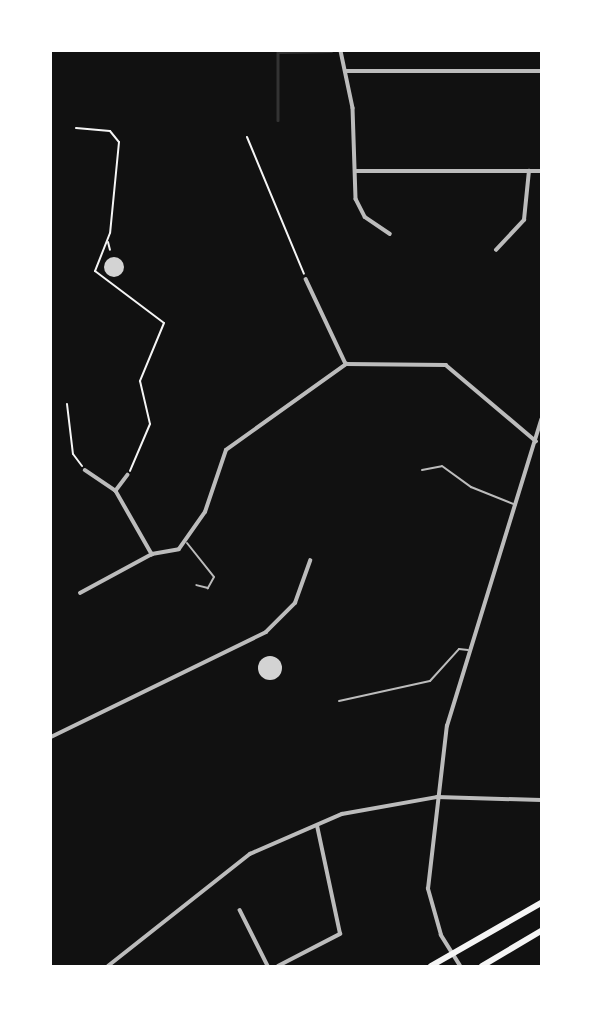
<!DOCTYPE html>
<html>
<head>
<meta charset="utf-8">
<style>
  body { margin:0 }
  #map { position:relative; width:592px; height:1017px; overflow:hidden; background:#111; font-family:"Noto Serif",serif }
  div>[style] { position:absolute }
  .stream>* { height:2.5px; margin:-1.25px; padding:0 1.25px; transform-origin:1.25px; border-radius:1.25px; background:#333 }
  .building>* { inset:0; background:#d3d3d3 }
  .round { border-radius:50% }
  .path>* { height:2px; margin:-1px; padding:0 1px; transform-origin:1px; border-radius:1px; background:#f5f5f5 }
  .service>* { height:2px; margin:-1px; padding:0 1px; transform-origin:1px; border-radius:1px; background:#bcbcbc }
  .minor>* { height:3.5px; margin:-1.75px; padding:0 1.75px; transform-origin:1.75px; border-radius:1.75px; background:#bcbcbc }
  .primary>* { height:6px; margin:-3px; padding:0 3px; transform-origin:3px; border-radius:3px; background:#f5f5f5 }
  span { translate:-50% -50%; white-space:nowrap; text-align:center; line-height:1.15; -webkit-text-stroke:7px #fff; paint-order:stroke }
  .frame { position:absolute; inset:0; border:52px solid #fff; pointer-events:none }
</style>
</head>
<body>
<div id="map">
  <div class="stream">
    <i style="left:278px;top:51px;width:69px;rotate:90deg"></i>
    <i style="left:278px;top:52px;width:53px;rotate:-1.1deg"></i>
  </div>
  <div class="building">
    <i class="round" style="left:104px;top:257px;width:20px;height:20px"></i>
    <i class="round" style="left:258px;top:656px;width:24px;height:24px"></i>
  </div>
  <div class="path">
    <i style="left:76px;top:128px;width:34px;rotate:5deg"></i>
    <i style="left:110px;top:131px;width:14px;rotate:51deg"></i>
    <i style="left:119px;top:142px;width:91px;rotate:95.6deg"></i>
    <i style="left:110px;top:233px;width:41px;rotate:111.5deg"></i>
    <i style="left:95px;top:271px;width:86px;rotate:37deg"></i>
    <i style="left:164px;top:323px;width:63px;rotate:112.5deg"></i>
    <i style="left:140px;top:381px;width:44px;rotate:76.9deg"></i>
    <i style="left:150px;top:424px;width:51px;rotate:113.1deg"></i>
    <i style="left:247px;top:137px;width:148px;rotate:67.4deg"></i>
    <i style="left:108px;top:242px;width:8px;rotate:76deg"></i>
    <i style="left:67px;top:404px;width:50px;rotate:83.2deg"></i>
    <i style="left:73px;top:454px;width:15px;rotate:53deg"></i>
  </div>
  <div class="service">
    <i style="left:422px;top:470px;width:20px;rotate:-11deg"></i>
    <i style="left:442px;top:466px;width:36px;rotate:36deg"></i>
    <i style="left:471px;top:487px;width:48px;rotate:21.8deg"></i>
    <i style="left:187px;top:543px;width:43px;rotate:51.5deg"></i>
    <i style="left:214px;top:577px;width:13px;rotate:119deg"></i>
    <i style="left:208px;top:588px;width:12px;rotate:-166deg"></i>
    <i style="left:339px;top:701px;width:93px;rotate:-12.4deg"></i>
    <i style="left:430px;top:681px;width:43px;rotate:-47.8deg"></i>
    <i style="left:459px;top:649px;width:9px;rotate:6deg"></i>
  </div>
  <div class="minor">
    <i style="left:341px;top:51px;width:58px;rotate:78.1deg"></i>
    <i style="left:353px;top:108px;width:91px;rotate:88.1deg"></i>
    <i style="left:356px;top:199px;width:20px;rotate:63deg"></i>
    <i style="left:365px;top:217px;width:30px;rotate:34deg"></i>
    <i style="left:345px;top:71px;width:196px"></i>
    <i style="left:355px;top:171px;width:186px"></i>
    <i style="left:496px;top:250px;width:41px;rotate:-47deg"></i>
    <i style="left:524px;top:220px;width:49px;rotate:-84.2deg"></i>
    <i style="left:306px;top:279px;width:94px;rotate:64.8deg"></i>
    <i style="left:346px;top:364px;width:100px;rotate:0.6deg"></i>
    <i style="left:446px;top:365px;width:118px;rotate:40.2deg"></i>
    <i style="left:85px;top:470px;width:37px;rotate:34deg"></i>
    <i style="left:128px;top:475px;width:20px;rotate:127deg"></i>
    <i style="left:116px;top:491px;width:73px;rotate:60.3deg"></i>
    <i style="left:152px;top:554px;width:27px;rotate:-10deg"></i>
    <i style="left:179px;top:549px;width:45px;rotate:-54.9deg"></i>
    <i style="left:205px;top:512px;width:65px;rotate:-71.3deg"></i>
    <i style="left:226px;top:450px;width:148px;rotate:-35.6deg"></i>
    <i style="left:80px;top:593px;width:82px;rotate:-28.4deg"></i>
    <i style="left:51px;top:737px;width:239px;rotate:-26deg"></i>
    <i style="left:266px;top:632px;width:41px;rotate:-45deg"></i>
    <i style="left:295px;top:603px;width:45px;rotate:-70.3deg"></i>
    <i style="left:240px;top:910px;width:63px;rotate:63.4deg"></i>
    <i style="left:108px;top:966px;width:181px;rotate:-38.3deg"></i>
    <i style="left:250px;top:854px;width:100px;rotate:-23.5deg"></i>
    <i style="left:342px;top:814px;width:97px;rotate:-10.1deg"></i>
    <i style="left:437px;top:797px;width:104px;rotate:1.7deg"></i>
    <i style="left:278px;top:966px;width:70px;rotate:-27.3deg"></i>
    <i style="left:340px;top:934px;width:110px;rotate:-102deg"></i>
    <i style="left:460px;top:966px;width:36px;rotate:-122deg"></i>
    <i style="left:441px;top:935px;width:48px;rotate:-105.8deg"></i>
    <i style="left:428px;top:889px;width:164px;rotate:-83.4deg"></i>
    <i style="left:447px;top:726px;width:320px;rotate:-72.9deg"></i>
  </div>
  <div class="primary">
    <i style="left:431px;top:966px;width:127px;rotate:-29.8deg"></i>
    <i style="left:482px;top:966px;width:69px;rotate:-30.7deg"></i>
  </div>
  <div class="frame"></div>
</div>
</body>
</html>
